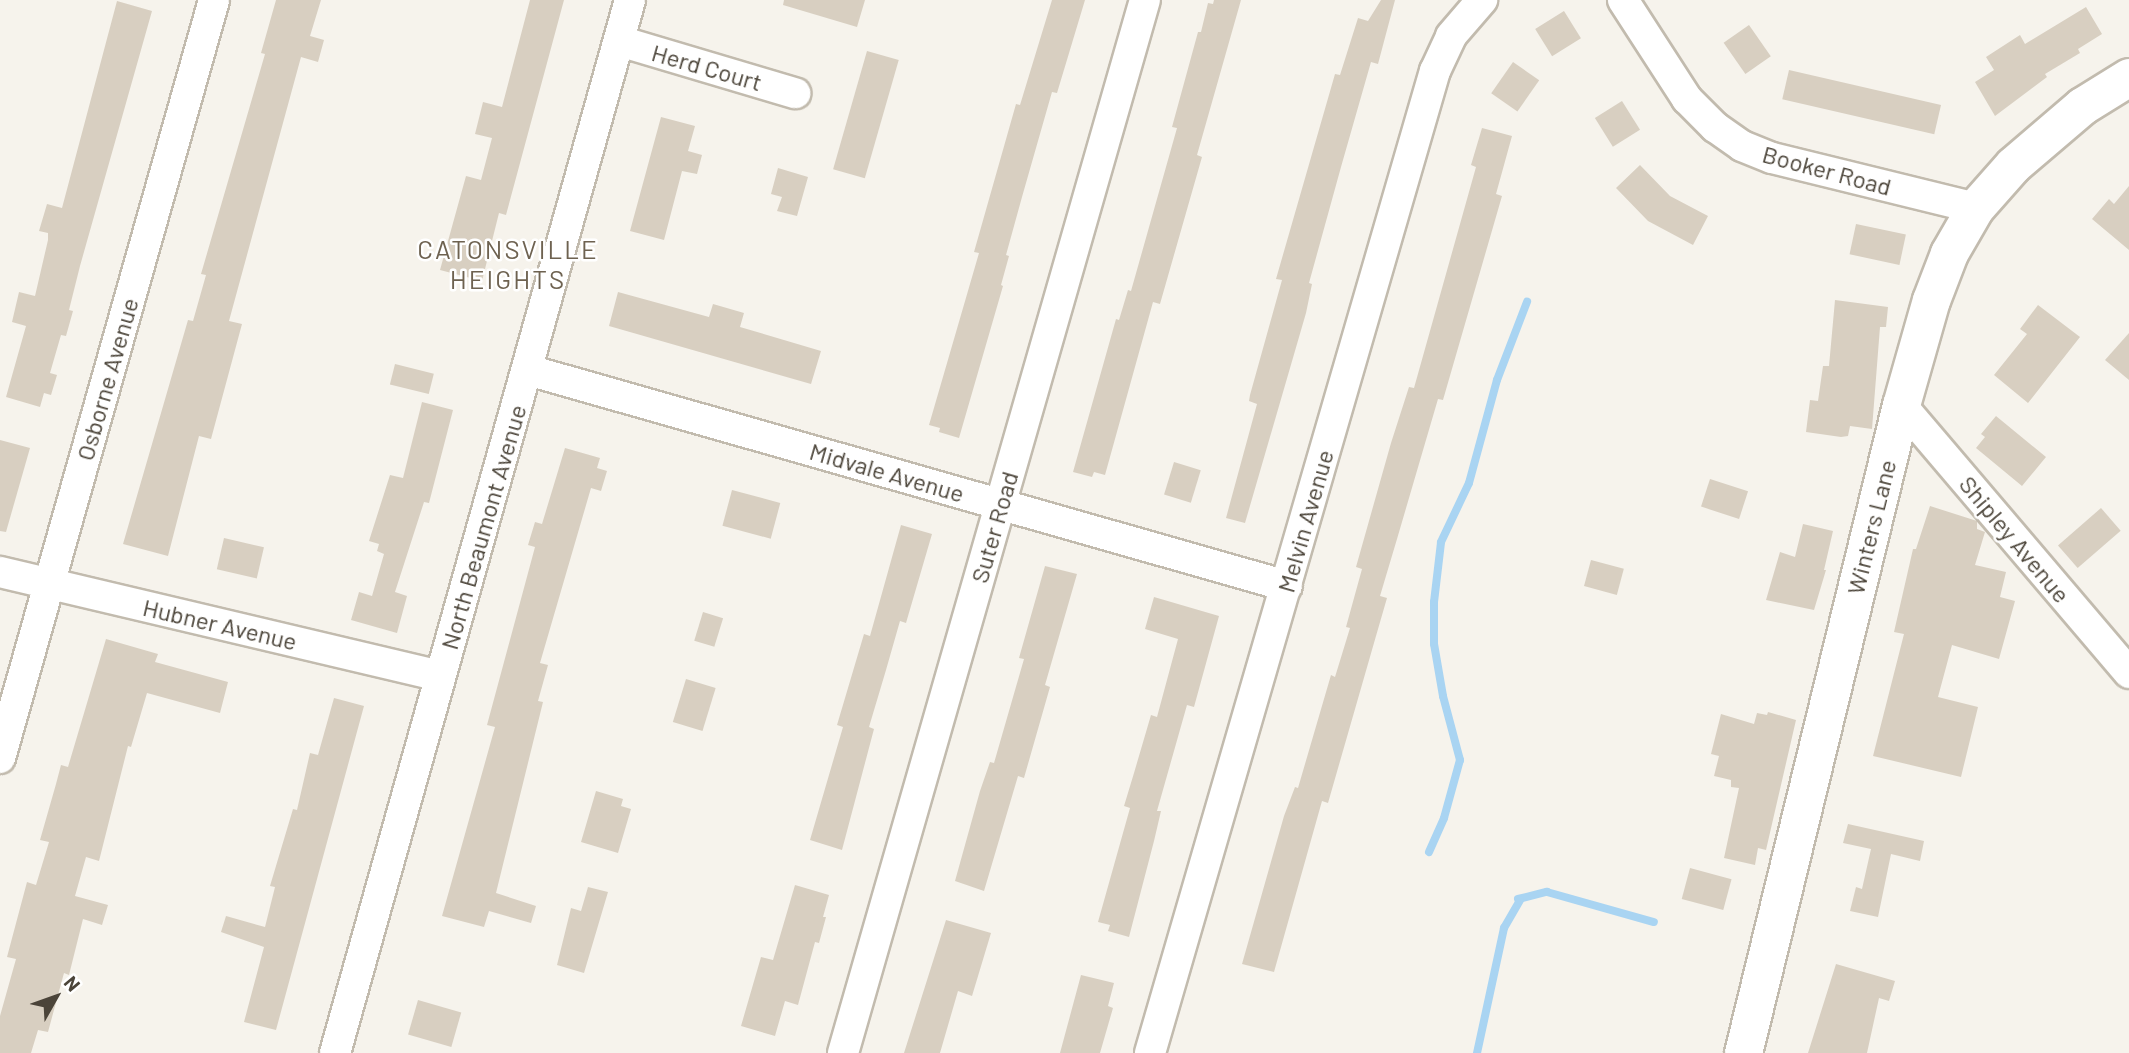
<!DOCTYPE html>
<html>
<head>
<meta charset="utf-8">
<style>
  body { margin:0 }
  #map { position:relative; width:2129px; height:1053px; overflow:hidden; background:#f6f3ec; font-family:Barlow,sans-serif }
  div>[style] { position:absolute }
  .stream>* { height:8px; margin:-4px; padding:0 4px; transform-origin:4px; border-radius:4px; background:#a9d4f2 }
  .building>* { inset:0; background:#d8cfc1; transform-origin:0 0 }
  .roads { filter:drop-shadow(2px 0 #c2bbae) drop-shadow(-2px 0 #c2bbae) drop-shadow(0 2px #c2bbae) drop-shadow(0 -2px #c2bbae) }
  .minor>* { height:30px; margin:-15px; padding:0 15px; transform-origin:15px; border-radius:15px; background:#fff }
  .tertiary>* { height:37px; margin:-18.5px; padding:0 18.5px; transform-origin:18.5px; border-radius:18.5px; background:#fff }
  span { translate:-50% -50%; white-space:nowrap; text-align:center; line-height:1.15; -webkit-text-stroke:5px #fff; paint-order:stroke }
  .street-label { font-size:24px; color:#4b4439 }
  .neighbourhood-label { font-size:26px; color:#6e6250; letter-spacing:2px }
  .north { position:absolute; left:21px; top:962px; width:70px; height:70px; -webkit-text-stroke:5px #fff; paint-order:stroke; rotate:50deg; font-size:19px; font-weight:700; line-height:28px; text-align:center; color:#4b4439 }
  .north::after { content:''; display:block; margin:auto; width:24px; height:32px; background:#4b4439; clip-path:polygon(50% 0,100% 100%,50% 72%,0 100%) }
</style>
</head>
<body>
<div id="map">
  <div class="stream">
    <i style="left:1429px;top:852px;width:37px;rotate:-66deg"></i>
    <i style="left:1444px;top:818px;width:60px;rotate:-74.6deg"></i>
    <i style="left:1460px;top:760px;width:66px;rotate:-104.9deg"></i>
    <i style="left:1443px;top:696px;width:53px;rotate:-99.8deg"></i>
    <i style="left:1434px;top:644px;width:42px;rotate:-90deg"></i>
    <i style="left:1434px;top:602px;width:60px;rotate:-83.3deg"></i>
    <i style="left:1441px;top:542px;width:65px;rotate:-64.6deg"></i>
    <i style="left:1469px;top:483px;width:107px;rotate:-74.8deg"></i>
    <i style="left:1497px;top:380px;width:84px;rotate:-69deg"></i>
    <i style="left:1518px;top:899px;width:30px;rotate:-14deg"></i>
    <i style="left:1547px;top:892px;width:111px;rotate:15.7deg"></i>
    <i style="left:1477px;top:1053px;width:128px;rotate:-77.8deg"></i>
    <i style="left:1504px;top:928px;width:32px;rotate:-60deg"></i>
  </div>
  <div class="building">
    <i style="clip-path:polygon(276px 0,321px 0,310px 36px,324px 40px,318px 62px,301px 57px,229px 321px,242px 324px,211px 439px,199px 436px,168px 556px,123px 544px,188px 320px,193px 321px,206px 275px,201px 274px,265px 54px,261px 53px)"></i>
    <i style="clip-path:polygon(530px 0,564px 0,506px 215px,499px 213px,482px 281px,440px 270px,466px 176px,481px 180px,492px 138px,475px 134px,483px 102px,502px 107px)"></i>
    <i style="clip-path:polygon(784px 0,865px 0,857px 27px,783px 5px)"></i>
    <i style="clip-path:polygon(1052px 0,1085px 0,1057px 93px,1052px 92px,1022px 197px,1006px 255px,1009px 256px,1001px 285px,1003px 286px,959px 438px,939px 432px,940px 428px,929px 425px,979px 253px,974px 252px,1016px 104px,1020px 105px)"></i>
    <i style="clip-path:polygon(1214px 0,1241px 0,1197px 155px,1202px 157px,1160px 304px,1153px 302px,1105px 475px,1094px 472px,1092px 477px,1073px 472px,1116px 319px,1119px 320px,1128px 290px,1131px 291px,1177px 128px,1172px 127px,1198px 32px,1201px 32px,1208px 3px,1213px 4px)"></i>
    <i style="clip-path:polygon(1381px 0,1395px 0,1378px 64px,1371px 62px,1341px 167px,1309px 283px,1312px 284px,1306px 313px,1245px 523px,1226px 518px,1257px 404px,1249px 401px,1250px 395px,1282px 280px,1276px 279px,1335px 74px,1340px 75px,1358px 18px,1368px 21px)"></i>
    <i style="clip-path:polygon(117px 1px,152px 11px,80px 266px,69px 310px,73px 311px,66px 336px,61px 335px,50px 373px,57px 375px,51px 395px,44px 393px,40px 407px,6px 397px,26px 326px,12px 322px,19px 292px,35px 296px,48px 240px,48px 233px,39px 231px,47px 204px,62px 208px)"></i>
    <i style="clip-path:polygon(2086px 7px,2102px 34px,2078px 49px,2080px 53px,2045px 74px,2047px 77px,1995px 116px,1975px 82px,1994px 70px,1986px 57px,2020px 35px,2025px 44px)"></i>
    <i style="left:1564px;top:11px;width:32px;height:34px;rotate:58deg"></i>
    <i style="left:1749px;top:25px;width:38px;height:31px;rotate:55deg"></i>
    <i style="left:867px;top:51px;width:33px;height:123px;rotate:16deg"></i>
    <i style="left:1513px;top:62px;width:32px;height:38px;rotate:35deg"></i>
    <i style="left:1789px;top:70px;width:156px;height:30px;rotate:13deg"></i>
    <i style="left:1622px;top:101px;width:34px;height:32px;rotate:58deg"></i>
    <i style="clip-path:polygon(661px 117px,695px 126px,688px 151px,702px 155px,697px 174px,682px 171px,664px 240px,630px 231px)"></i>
    <i style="clip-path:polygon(1482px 128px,1512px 136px,1496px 194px,1502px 196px,1443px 400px,1438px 399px,1397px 539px,1380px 596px,1387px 598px,1376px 636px,1328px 803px,1322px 801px,1274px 972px,1242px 964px,1284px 816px,1295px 787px,1298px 788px,1331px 675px,1335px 677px,1350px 628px,1346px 627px,1362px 569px,1356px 567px,1391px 443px,1409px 387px,1414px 388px,1476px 167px,1471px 165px)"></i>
    <i style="clip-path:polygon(1640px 165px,1670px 196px,1708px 216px,1693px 245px,1648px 221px,1616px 188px)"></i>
    <i style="clip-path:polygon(778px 168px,808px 177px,797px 216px,777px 211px,782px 197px,771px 194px)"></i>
    <i style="clip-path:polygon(2129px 186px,2129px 250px,2092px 219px,2109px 199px,2114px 204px)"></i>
    <i style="left:1856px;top:224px;width:51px;height:31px;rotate:12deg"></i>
    <i style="clip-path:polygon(618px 292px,709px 317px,713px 304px,744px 313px,740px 327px,821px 351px,811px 384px,609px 326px)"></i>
    <i style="clip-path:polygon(1835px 300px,1888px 307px,1886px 327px,1880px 327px,1872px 429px,1850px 426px,1848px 436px,1841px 437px,1806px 432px,1810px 400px,1818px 401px,1823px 366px,1829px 366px)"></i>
    <i style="clip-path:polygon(2038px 305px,2080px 337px,2028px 403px,1994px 375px,2027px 334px,2020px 329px)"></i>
    <i style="clip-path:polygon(2129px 333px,2129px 380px,2105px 360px)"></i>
    <i style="left:395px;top:364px;width:40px;height:21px;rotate:14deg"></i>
    <i style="clip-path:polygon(422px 402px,453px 410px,429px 503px,424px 502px,395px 592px,407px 596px,397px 633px,351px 620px,359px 592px,372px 596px,384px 554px,377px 551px,379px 544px,369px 541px,390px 475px,403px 478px)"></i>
    <i style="clip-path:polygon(1996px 416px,2046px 457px,2022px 486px,1976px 448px,1985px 437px,1981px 434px)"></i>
    <i style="clip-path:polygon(0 440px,30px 448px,6px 532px,0 531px)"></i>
    <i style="clip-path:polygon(565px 448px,600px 458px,597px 468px,607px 471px,601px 491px,591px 488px,540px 663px,548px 665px,538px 701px,543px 702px,496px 893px,536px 906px,531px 923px,489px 911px,484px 927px,442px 916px,495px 727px,487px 725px,535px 547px,528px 545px,535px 522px,542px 524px)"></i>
    <i style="left:1174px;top:462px;width:28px;height:34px;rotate:17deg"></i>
    <i style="left:1710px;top:479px;width:40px;height:29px;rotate:18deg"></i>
    <i style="left:732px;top:490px;width:50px;height:37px;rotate:15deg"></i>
    <i style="clip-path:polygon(1930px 506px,1977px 521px,1977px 529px,1985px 532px,1975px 565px,2006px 572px,2000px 597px,2015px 601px,1999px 659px,1952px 645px,1938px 697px,1978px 707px,1961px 777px,1873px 756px,1904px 634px,1894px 632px,1913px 549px,1916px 549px)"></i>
    <i style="left:2101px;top:508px;width:30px;height:57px;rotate:49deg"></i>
    <i style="clip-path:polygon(1803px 524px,1833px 531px,1824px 570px,1826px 570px,1814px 610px,1766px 600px,1780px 552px,1795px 557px)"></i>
    <i style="clip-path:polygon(901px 525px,932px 534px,906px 623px,900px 621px,886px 670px,869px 727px,874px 729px,842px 850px,810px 840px,843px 727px,837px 725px,864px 634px,870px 636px)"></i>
    <i style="left:224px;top:538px;width:41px;height:32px;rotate:13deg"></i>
    <i style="left:1591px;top:560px;width:34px;height:27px;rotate:15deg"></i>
    <i style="clip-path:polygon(1045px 566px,1077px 574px,1045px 685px,1050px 687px,1024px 778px,1018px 776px,984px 891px,955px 881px,980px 791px,990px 762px,994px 763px,1024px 659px,1019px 658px)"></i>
    <i style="clip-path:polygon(1154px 597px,1219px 616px,1194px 707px,1187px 705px,1157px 811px,1161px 811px,1154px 841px,1129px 937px,1108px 931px,1110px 925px,1098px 922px,1130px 808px,1124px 806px,1134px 773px,1151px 715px,1157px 717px,1178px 639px,1145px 629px)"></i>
    <i style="left:703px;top:612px;width:21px;height:30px;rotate:17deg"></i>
    <i style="clip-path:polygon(106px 639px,158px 654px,155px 662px,228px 682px,220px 713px,147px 693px,131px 747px,128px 746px,99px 861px,86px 857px,75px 896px,108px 905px,102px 925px,83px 919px,69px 975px,64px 973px,48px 1032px,38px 1030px,31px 1053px,0 1053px,0 1016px,16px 959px,7px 957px,27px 882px,36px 885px,49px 842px,40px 840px,56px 784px,61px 765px,68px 767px)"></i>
    <i style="left:686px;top:679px;width:31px;height:45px;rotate:17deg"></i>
    <i style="clip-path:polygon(334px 698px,364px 706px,276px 1030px,244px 1022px,264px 947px,221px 932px,226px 916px,265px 927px,275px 887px,270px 886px,293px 809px,297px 810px,310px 753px,318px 755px)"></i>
    <i style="clip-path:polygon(1768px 712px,1796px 720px,1766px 850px,1758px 848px,1755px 865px,1724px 858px,1739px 788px,1731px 787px,1731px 780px,1714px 776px,1719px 756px,1711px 754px,1721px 714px,1754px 724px,1757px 713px,1767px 715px)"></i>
    <i style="clip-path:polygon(596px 791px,623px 799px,621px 806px,631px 809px,618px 853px,581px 842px)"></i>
    <i style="clip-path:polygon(1848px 824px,1924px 841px,1920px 861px,1891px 854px,1878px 917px,1850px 911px,1856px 887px,1862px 889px,1871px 849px,1843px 843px)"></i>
    <i style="left:1690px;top:868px;width:43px;height:32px;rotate:15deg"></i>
    <i style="clip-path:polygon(795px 885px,829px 895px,823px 917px,826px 917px,819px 943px,815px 942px,798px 1005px,785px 1001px,775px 1036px,741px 1026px,761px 957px,773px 960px)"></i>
    <i style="clip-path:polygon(588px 887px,608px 892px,584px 973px,557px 965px,571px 908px,581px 911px)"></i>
    <i style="clip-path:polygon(946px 920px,991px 933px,972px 996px,958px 991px,940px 1053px,904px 1053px)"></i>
    <i style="clip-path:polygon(1836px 964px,1895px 981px,1889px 1001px,1879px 998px,1867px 1053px,1808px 1053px)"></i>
    <i style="clip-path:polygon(1081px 975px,1114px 983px,1108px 1006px,1113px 1008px,1100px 1053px,1060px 1053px)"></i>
    <i style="left:418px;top:1000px;width:45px;height:36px;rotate:16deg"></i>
  </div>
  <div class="roads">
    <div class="minor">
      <i style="left:1623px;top:0;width:118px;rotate:57.1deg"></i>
      <i style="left:1687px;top:99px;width:40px;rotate:45deg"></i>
      <i style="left:1715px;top:127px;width:33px;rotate:35deg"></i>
      <i style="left:1742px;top:146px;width:32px;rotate:22deg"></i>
      <i style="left:1772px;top:158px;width:209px;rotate:13.8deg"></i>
      <i style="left:619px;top:41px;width:184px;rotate:16.5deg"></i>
      <i style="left:528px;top:370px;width:789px;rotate:15.89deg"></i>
      <i style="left:1901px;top:405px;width:352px;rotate:49.6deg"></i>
      <i style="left:0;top:572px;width:452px;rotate:13.3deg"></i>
      <i style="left:0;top:758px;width:788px;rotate:-74.23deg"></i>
      <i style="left:335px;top:1053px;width:1094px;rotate:-74.35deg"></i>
      <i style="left:843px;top:1053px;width:1095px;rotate:-74deg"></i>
      <i style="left:1150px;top:1053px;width:1023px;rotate:-73.82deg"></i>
      <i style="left:1435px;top:71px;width:38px;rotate:-65deg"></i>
      <i style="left:1451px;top:36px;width:48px;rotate:-49.3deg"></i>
    </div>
    <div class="tertiary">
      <i style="left:1743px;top:1053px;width:667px;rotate:-76.3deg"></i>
      <i style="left:1901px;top:405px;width:109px;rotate:-74.1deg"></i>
      <i style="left:1931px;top:300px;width:50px;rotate:-69deg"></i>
      <i style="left:1949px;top:253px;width:52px;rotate:-60deg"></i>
      <i style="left:1975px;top:208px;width:57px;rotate:-48.5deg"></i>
      <i style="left:2013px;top:165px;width:91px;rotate:-40.5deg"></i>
      <i style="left:2082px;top:106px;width:55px;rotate:-31.7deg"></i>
    </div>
  </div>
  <div class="street-label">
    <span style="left:707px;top:67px;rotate:16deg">Herd Court</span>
    <span style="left:1827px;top:170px;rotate:15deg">Booker Road</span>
    <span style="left:107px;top:379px;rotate:-74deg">Osborne Avenue</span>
    <span style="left:887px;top:472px;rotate:16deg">Midvale Avenue</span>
    <span style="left:1305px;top:521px;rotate:-74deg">Melvin Avenue</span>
    <span style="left:483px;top:527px;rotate:-74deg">North Beaumont Avenue</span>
    <span style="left:994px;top:527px;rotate:-74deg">Suter Road</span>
    <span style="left:1871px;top:527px;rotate:-76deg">Winters Lane</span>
    <span style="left:2015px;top:539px;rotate:50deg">Shipley Avenue</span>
    <span style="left:220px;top:624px;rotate:13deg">Hubner Avenue</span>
  </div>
  <div class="neighbourhood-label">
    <span style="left:508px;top:264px">CATONSVILLE<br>HEIGHTS</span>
  </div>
  <div class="north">N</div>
</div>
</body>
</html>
